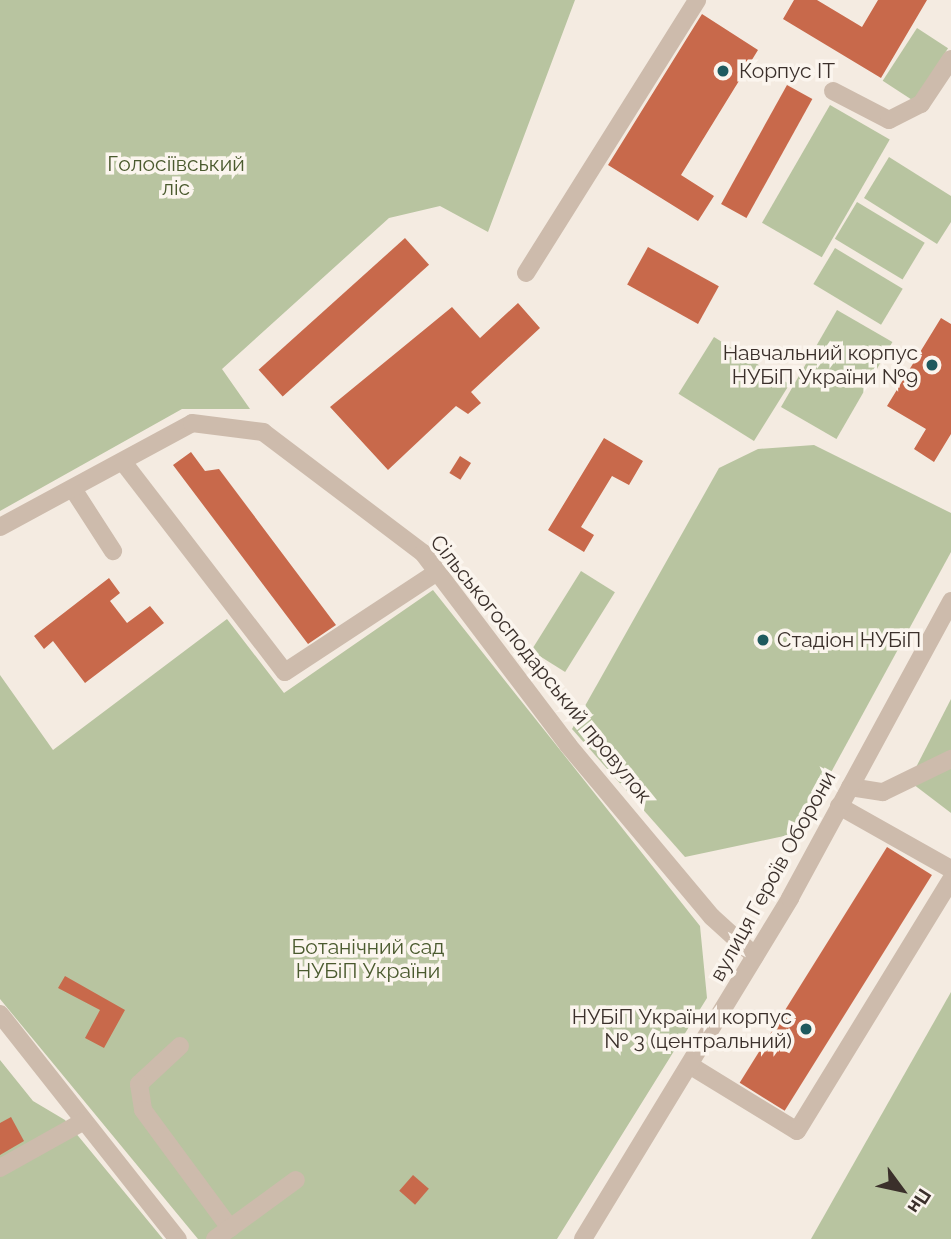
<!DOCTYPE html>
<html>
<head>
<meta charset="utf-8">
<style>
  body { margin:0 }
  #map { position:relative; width:951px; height:1239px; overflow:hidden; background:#f4ebe1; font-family:Raleway,sans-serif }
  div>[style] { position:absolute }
  .green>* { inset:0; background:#b8c4a0; transform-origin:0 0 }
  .building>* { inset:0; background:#c8694b; transform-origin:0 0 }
  .minor>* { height:18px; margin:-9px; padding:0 9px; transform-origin:9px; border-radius:9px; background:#cdbbac }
  .dots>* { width:19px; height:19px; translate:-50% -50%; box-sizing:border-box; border:4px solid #fbf5ee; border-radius:50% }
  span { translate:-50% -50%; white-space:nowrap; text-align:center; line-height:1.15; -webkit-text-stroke:7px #fbf5ee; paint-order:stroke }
  .poi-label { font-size:21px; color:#3b302b }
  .left { translate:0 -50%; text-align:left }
  .right { translate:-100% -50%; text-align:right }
  .park-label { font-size:21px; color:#4a5a2e }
  .street-label { font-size:21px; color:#3b302b }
  .north { position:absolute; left:867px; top:1155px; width:70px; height:70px; -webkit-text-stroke:5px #fbf5ee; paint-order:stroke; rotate:123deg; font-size:19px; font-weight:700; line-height:28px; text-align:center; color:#3b302b }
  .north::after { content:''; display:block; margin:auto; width:24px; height:32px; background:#3b302b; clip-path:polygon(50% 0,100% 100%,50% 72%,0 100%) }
</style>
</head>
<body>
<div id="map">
  <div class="green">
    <i style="clip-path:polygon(0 0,575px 0,488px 232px,440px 206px,389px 218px,222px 369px,250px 409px,182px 409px,0 511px)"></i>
    <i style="left:917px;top:28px;width:37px;height:63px;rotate:33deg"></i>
    <i style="left:830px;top:105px;width:69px;height:136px;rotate:30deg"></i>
    <i style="clip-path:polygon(889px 157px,951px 196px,951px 222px,937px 244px,864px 198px)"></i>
    <i style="left:857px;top:202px;width:79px;height:43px;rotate:31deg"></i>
    <i style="left:835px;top:248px;width:79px;height:42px;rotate:31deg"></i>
    <i style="left:837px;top:310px;width:64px;height:112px;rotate:30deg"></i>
    <i style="left:714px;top:337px;width:89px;height:67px;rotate:32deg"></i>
    <i style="clip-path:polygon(814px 445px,951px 513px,951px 552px,798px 833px,685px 857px,572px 729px,719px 468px,758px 449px)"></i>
    <i style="left:581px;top:571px;width:40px;height:94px;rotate:32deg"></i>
    <i style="clip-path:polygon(433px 590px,700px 926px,707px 998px,557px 1239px,198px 1239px,0 999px,0 675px,53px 750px,227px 619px,284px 693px)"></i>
    <i style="clip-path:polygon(951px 699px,951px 813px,909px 781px)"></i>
    <i style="clip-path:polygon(951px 992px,951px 1239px,811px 1239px,833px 1200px)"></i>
    <i style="clip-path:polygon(0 1060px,33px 1101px,65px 1120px,163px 1239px,0 1239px)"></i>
  </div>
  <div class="building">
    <i style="clip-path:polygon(794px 0,817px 0,862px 27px,878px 0,927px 0,881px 78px,783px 19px)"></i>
    <i style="clip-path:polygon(702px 14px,758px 50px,681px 175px,714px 196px,698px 221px,608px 165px)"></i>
    <i style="left:787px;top:85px;width:29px;height:136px;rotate:29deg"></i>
    <i style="left:405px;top:238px;width:36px;height:197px;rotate:48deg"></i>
    <i style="left:648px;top:247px;width:81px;height:43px;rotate:29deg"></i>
    <i style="clip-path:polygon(518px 303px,540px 328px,471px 392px,481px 403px,468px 414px,456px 406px,388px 470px,330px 407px,452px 307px,480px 338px)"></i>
    <i style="clip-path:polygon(941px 318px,951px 324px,951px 434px,934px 462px,914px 449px,926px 429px,887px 406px)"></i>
    <i style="clip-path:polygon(604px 438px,643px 461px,629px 485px,612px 476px,581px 527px,594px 535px,584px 552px,548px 530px)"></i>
    <i style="clip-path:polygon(191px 452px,205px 471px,219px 469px,336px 625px,308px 644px,173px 465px)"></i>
    <i style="left:460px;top:456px;width:13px;height:20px;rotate:32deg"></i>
    <i style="clip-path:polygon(109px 578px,120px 593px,110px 601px,127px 623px,150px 606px,164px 623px,85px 683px,53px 641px,44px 649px,34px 636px)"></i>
    <i style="left:887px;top:847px;width:53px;height:278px;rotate:32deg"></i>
    <i style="clip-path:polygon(65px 976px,125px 1010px,104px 1048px,85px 1038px,100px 1010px,58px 988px)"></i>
    <i style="clip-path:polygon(11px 1117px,24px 1141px,0 1155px,0 1123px)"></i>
    <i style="left:413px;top:1175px;width:21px;height:21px;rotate:41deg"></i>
  </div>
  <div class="minor">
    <i style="left:833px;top:91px;width:63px;rotate:27.4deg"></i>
    <i style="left:889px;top:120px;width:36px;rotate:-27deg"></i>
    <i style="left:921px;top:104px;width:54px;rotate:-56.3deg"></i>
    <i style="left:526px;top:273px;width:322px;rotate:-57.9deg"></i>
    <i style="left:123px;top:462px;width:265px;rotate:52.4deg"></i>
    <i style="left:285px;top:672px;width:182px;rotate:-33.3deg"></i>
    <i style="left:73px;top:489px;width:74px;rotate:57.2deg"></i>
    <i style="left:0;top:527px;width:218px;rotate:-28.4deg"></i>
    <i style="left:192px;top:423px;width:72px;rotate:7.2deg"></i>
    <i style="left:263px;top:432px;width:201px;rotate:37.1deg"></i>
    <i style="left:423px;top:553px;width:241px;rotate:52.9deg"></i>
    <i style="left:568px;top:745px;width:224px;rotate:50.1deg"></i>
    <i style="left:712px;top:917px;width:58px;rotate:42.2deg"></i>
    <i style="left:850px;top:787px;width:33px;rotate:9deg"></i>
    <i style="left:883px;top:792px;width:76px;rotate:-25.9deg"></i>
    <i style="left:839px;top:806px;width:129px;rotate:29.4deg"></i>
    <i style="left:0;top:1014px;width:287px;rotate:51.7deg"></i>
    <i style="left:180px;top:1046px;width:56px;rotate:137.2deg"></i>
    <i style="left:139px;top:1084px;width:26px;rotate:81deg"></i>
    <i style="left:143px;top:1110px;width:147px;rotate:53.6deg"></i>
    <i style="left:691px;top:1066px;width:124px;rotate:31.5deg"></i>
    <i style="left:797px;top:1131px;width:294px;rotate:-58.5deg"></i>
    <i style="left:0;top:1168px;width:96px;rotate:-29.2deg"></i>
    <i style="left:215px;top:1239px;width:100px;rotate:-36.1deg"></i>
    <i style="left:583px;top:1239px;width:399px;rotate:-58.7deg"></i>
    <i style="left:790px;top:898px;width:338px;rotate:-61.5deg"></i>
  </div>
  <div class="dots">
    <i style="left:723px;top:71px;background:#1f5a5e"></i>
    <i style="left:932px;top:365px;background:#1f5a5e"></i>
    <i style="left:763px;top:640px;background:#1f5a5e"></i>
    <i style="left:806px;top:1029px;background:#1f5a5e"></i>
  </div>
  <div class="poi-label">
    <span class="left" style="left:739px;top:71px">Корпус ІТ</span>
    <span class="right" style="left:918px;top:365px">Навчальний корпус<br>НУБіП України №9</span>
    <span class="left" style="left:777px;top:640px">Стадіон НУБіП</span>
    <span class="right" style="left:792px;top:1029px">НУБіП України корпус<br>№ 3 (центральний)</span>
  </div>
  <div class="park-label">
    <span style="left:176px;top:176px">Голосіївський<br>ліс</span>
    <span style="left:368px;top:959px">Ботанічний сад<br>НУБіП України</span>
  </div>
  <div class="street-label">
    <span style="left:541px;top:669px;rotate:51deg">Сільськогосподарський провулок</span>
    <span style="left:773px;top:876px;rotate:-61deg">вулиця Героїв Оборони</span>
  </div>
  <div class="north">Пн</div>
</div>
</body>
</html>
